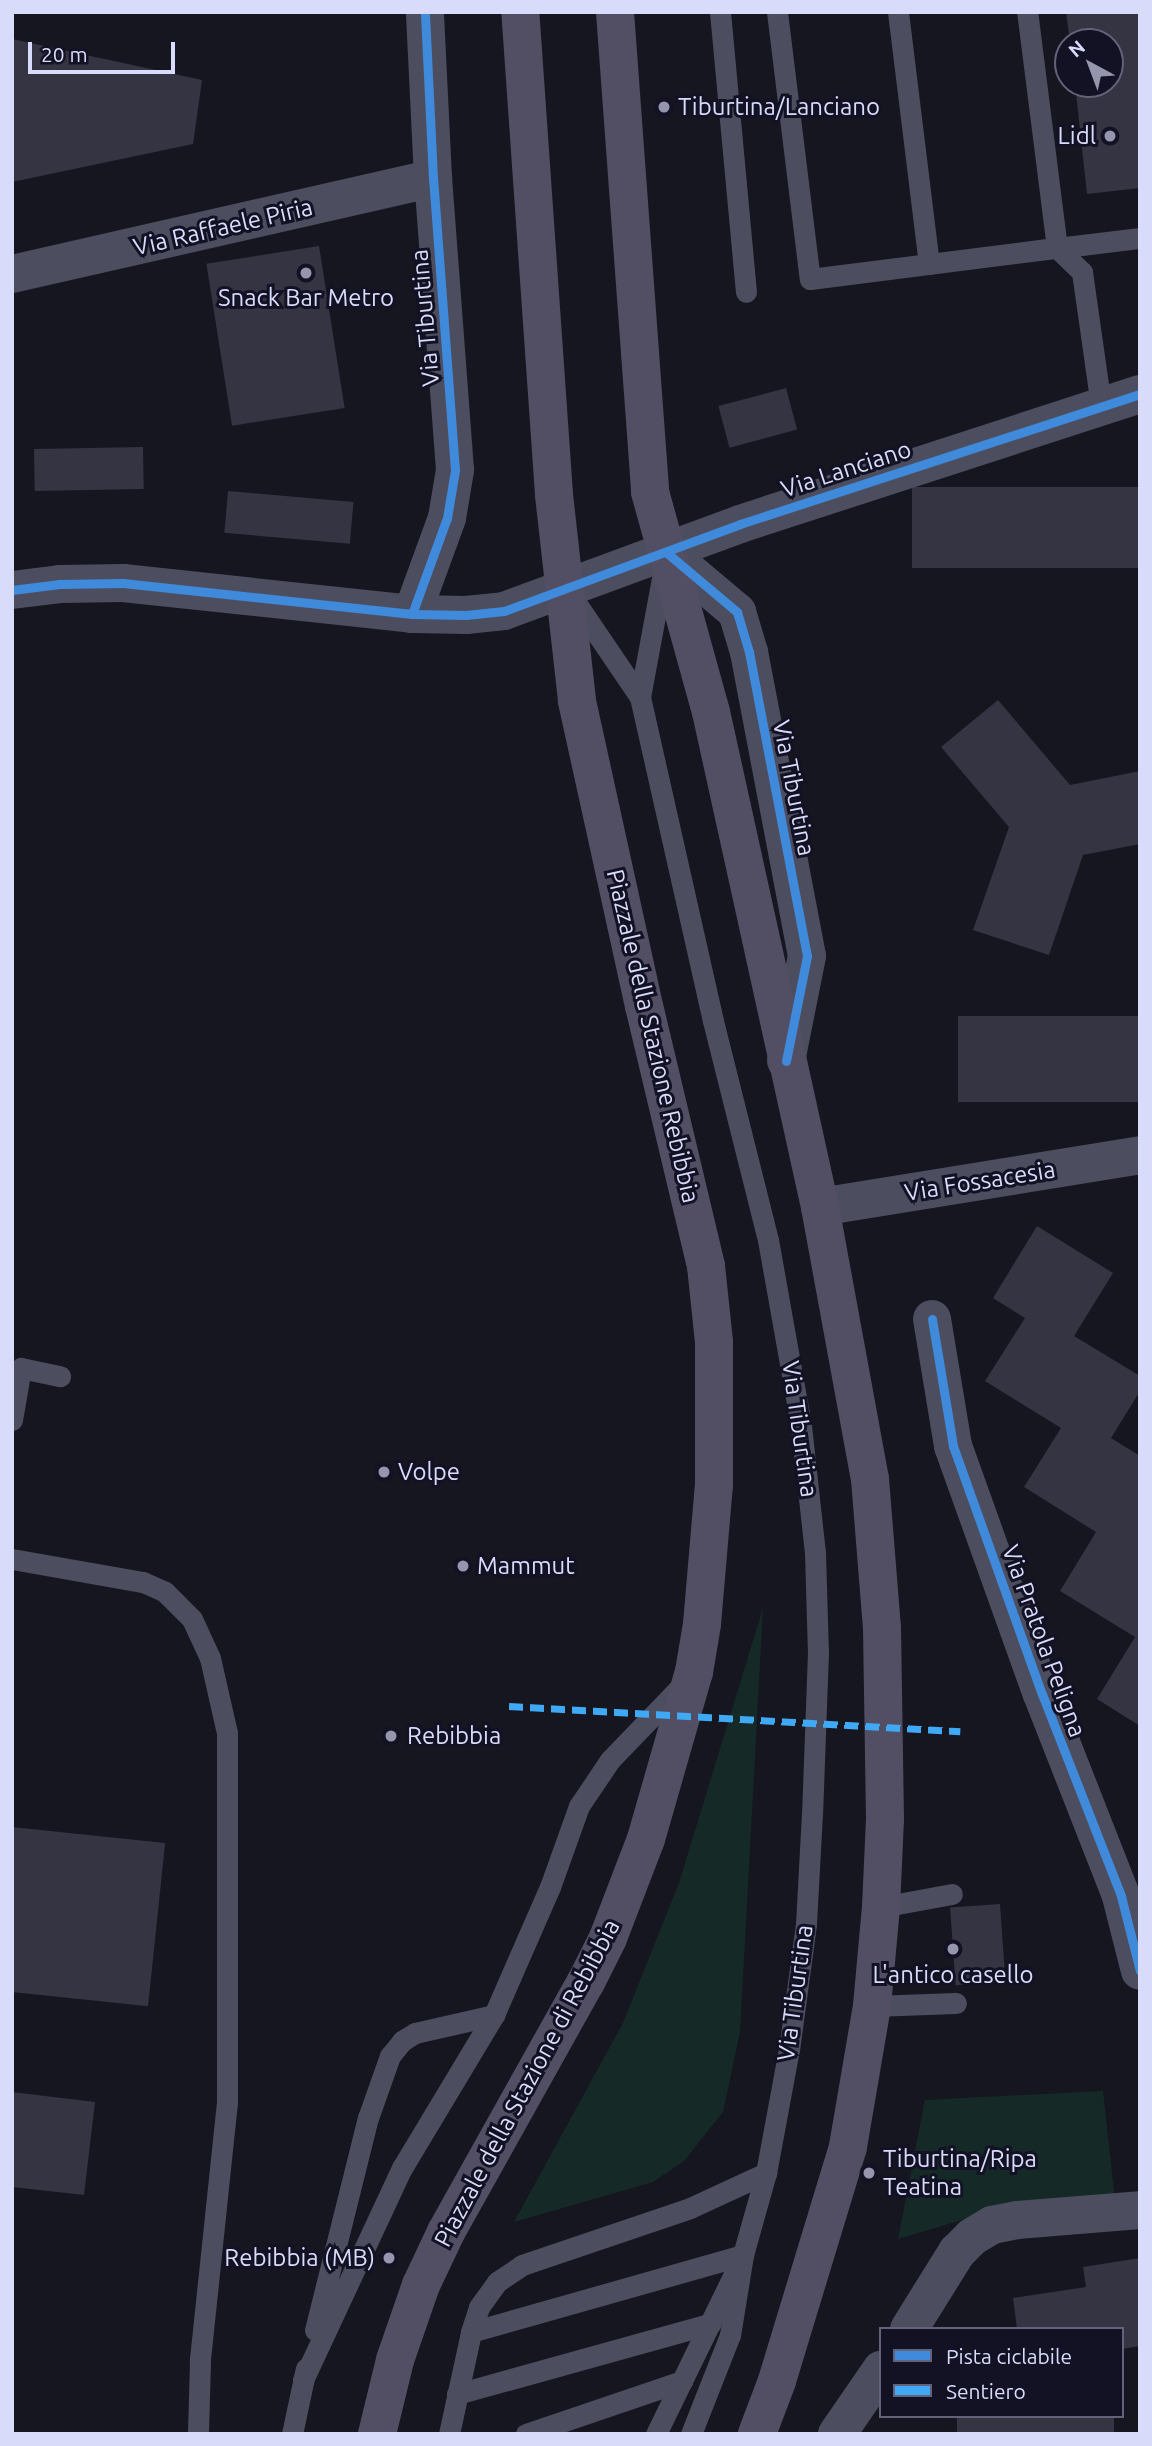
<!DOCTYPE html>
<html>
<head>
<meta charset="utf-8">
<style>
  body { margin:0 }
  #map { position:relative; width:1152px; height:2446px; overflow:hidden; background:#161620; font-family:Ubuntu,sans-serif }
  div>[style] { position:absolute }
  .green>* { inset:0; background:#152a27 }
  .building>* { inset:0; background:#343442; transform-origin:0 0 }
  .service>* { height:21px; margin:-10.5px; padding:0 10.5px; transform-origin:10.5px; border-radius:10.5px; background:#4c4e5f }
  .minor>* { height:38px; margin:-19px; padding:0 19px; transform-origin:19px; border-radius:19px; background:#4c4e5f }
  .primary>* { height:38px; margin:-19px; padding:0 19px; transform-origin:19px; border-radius:19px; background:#524f64 }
  .quiet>* { height:7px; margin-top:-3.5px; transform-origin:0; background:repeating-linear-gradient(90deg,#3fa9f5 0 14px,transparent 0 21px) }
  .cycleway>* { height:9px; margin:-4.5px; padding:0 4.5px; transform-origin:4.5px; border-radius:4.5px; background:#408adc }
  .dots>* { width:19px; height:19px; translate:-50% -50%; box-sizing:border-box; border:4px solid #121224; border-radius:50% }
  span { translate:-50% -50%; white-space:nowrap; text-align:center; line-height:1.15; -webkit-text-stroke:6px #121224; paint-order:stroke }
  .poi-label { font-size:24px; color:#d9dbfa }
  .left { translate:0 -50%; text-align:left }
  .right { translate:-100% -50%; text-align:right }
  .street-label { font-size:24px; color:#d9dbfa }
  .frame { position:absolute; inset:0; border:14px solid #d9dbfa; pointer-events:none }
  .legend { position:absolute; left:879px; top:2327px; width:245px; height:91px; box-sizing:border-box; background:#121224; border:2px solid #62627a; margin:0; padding:9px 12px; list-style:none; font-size:21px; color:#d9dbfa }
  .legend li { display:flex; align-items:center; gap:14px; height:35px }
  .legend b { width:35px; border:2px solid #62627a }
  .north { position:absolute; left:1054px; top:28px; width:70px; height:70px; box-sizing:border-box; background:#121224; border:2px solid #62627a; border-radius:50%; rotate:319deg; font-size:19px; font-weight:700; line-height:28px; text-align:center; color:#d9dbfa }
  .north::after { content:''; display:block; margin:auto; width:24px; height:32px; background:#9596ae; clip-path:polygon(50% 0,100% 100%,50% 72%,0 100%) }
  .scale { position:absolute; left:28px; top:42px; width:147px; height:32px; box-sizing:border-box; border:4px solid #d9dbfa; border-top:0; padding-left:9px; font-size:21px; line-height:24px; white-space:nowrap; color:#d9dbfa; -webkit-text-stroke:5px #121224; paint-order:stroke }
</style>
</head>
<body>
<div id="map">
  <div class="green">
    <i style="clip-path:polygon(763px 1608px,740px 2032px,723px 2112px,684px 2161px,653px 2182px,514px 2222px,623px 2023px,679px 1883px)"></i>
    <i style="clip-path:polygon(1103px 2091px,1115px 2200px,992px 2211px,898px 2239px,925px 2100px)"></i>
  </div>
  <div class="building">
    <i style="clip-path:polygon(1066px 12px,1140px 12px,1140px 188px,1087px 194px,1075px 84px,1110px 84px,1110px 42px,1070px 42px)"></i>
    <i style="clip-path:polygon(12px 39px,202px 80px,193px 144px,12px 182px)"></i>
    <i style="left:319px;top:246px;width:164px;height:114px;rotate:81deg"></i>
    <i style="left:786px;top:388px;width:43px;height:70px;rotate:75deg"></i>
    <i style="left:143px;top:447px;width:42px;height:109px;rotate:89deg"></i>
    <i style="left:1140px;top:487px;width:81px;height:228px;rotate:90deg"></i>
    <i style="left:228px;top:491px;width:126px;height:42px;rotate:5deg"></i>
    <i style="clip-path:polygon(998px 700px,1070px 785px,1140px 771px,1140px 844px,1083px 855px,1049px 955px,973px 930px,1009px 827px,941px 747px)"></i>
    <i style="left:1140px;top:1016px;width:86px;height:182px;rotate:90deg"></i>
    <i style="clip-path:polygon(1037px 1226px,1113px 1273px,1074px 1336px,1140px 1376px,1140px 1391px,1111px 1438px,1140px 1456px,1140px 1726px,1097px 1699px,1135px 1637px,1060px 1591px,1096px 1532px,1024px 1487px,1061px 1428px,985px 1381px,1025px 1318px,993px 1298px)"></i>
    <i style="left:12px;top:1827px;width:154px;height:164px;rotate:6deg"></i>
    <i style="left:1000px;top:1904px;width:78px;height:50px;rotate:86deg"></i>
    <i style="clip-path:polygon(12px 2092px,95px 2102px,84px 2195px,12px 2187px)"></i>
    <i style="clip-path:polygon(1140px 2258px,1140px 2346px,1122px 2349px,1122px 2329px,1017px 2329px,1013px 2298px,1086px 2287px,1083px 2267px)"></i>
    <i style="left:957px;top:2416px;width:157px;height:18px"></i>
  </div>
  <div class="service">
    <i style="left:720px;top:12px;width:281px;rotate:84.7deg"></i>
    <i style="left:777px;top:12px;width:269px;rotate:83deg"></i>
    <i style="left:810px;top:279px;width:249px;rotate:-7.2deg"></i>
    <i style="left:1057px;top:248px;width:238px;rotate:-97.2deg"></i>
    <i style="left:898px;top:12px;width:254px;rotate:83deg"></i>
    <i style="left:1057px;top:248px;width:35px;rotate:44deg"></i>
    <i style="left:1082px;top:272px;width:134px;rotate:81.9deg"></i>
    <i style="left:1057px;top:248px;width:84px;rotate:-6.9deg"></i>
    <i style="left:572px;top:597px;width:121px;rotate:55.8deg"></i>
    <i style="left:640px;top:697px;width:332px;rotate:77.3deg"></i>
    <i style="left:713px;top:1021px;width:226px;rotate:75.9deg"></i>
    <i style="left:768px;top:1240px;width:189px;rotate:79.9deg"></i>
    <i style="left:801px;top:1426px;width:128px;rotate:83.7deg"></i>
    <i style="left:815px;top:1553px;width:99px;rotate:88.3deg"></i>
    <i style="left:818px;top:1652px;width:161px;rotate:92.1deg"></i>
    <i style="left:812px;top:1813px;width:111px;rotate:93.1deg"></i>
    <i style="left:806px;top:1924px;width:126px;rotate:97.7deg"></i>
    <i style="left:789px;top:2049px;width:126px;rotate:100.5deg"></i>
    <i style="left:766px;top:2173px;width:85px;rotate:105.7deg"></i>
    <i style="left:743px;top:2255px;width:81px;rotate:99.2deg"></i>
    <i style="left:730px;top:2335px;width:106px;rotate:111.5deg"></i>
    <i style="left:640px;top:697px;width:131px;rotate:-79.5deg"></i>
    <i style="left:12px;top:1420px;width:53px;rotate:-80.2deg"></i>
    <i style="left:21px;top:1368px;width:40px;rotate:12deg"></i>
    <i style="left:12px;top:1559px;width:133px;rotate:10deg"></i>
    <i style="left:143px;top:1582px;width:24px;rotate:24deg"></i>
    <i style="left:165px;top:1592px;width:38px;rotate:45deg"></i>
    <i style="left:192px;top:1619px;width:43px;rotate:65.2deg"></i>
    <i style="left:210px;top:1658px;width:77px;rotate:77.2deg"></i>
    <i style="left:227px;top:1733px;width:369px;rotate:90deg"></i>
    <i style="left:227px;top:2102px;width:260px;rotate:96deg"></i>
    <i style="left:200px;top:2361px;width:73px;rotate:91.6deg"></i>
    <i style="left:881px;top:1907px;width:72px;rotate:-10.4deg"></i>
    <i style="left:872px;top:2006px;width:84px;rotate:-2deg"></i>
    <i style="left:315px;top:2330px;width:219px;rotate:-76deg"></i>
    <i style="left:368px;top:2118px;width:66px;rotate:-70.5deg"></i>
    <i style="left:390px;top:2056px;width:19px;rotate:-51deg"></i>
    <i style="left:402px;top:2041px;width:15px;rotate:-32deg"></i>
    <i style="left:415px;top:2033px;width:81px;rotate:-12.8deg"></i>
    <i style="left:471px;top:2332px;width:283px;rotate:-15.8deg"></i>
    <i style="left:303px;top:2380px;width:234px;rotate:-65deg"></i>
    <i style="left:402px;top:2168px;width:179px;rotate:-59deg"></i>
    <i style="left:494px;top:2015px;width:140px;rotate:-66.4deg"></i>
    <i style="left:550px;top:1887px;width:86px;rotate:-70.3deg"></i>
    <i style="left:579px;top:1806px;width:55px;rotate:-56deg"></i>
    <i style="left:610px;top:1760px;width:108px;rotate:-46.1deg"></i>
    <i style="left:457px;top:2394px;width:263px;rotate:-15.5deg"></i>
    <i style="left:292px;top:2434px;width:67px;rotate:-78deg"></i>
    <i style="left:449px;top:2434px;width:104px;rotate:-77.8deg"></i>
    <i style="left:471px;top:2332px;width:26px;rotate:-72deg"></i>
    <i style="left:479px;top:2307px;width:31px;rotate:-54deg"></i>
    <i style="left:497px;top:2282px;width:30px;rotate:-34deg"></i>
    <i style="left:522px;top:2265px;width:177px;rotate:-18.7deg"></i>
    <i style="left:690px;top:2208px;width:84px;rotate:-24.7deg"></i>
    <i style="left:526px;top:2434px;width:165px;rotate:-18.8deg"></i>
    <i style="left:656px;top:2434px;width:176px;rotate:-64deg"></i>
  </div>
  <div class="minor">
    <i style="left:12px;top:274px;width:432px;rotate:-12.8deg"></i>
    <i style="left:667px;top:553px;width:92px;rotate:40.1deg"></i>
    <i style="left:737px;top:612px;width:42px;rotate:73.3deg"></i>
    <i style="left:749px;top:652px;width:309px;rotate:79.2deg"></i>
    <i style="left:807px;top:956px;width:107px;rotate:101.3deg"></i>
    <i style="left:12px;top:590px;width:48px;rotate:-7.1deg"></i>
    <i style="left:60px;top:584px;width:63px;rotate:-0.9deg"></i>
    <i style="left:123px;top:583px;width:291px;rotate:6.1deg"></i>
    <i style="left:412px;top:614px;width:54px;rotate:1.1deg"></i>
    <i style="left:466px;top:615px;width:38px;rotate:-6deg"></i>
    <i style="left:504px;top:611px;width:252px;rotate:-20.2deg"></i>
    <i style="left:740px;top:524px;width:421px;rotate:-18deg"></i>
    <i style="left:412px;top:614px;width:102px;rotate:-70deg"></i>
    <i style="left:447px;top:518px;width:49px;rotate:-80.5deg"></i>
    <i style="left:455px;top:470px;width:293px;rotate:-94.3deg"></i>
    <i style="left:433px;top:178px;width:166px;rotate:-92.8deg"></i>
    <i style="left:820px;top:1207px;width:324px;rotate:-9.2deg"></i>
    <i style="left:932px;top:1319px;width:129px;rotate:80.6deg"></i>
    <i style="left:953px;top:1446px;width:263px;rotate:70.3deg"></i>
    <i style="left:1042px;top:1694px;width:217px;rotate:68.6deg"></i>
    <i style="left:1121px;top:1896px;width:77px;rotate:75.8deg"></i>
    <i style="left:909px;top:2329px;width:91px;rotate:-58.1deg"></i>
    <i style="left:957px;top:2252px;width:21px;rotate:-45deg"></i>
    <i style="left:972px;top:2237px;width:23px;rotate:-31deg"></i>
    <i style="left:992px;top:2225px;width:25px;rotate:-11deg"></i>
    <i style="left:1017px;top:2220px;width:123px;rotate:-4.6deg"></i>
    <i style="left:837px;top:2434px;width:78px;rotate:-55.5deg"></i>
  </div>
  <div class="primary">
    <i style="left:615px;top:12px;width:481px;rotate:85.8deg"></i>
    <i style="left:650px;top:492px;width:228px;rotate:74.5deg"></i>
    <i style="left:711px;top:712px;width:507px;rotate:77.58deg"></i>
    <i style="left:820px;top:1207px;width:277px;rotate:79.6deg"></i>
    <i style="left:870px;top:1479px;width:149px;rotate:85.4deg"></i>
    <i style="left:882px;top:1628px;width:191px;rotate:89.1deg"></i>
    <i style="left:885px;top:1819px;width:88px;rotate:92.6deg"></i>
    <i style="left:881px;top:1907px;width:99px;rotate:95.2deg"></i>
    <i style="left:872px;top:2006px;width:143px;rotate:99.7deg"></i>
    <i style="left:848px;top:2147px;width:245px;rotate:106.9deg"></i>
    <i style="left:777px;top:2381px;width:57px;rotate:110.7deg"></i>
    <i style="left:377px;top:2434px;width:76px;rotate:-76.3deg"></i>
    <i style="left:395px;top:2360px;width:79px;rotate:-70.9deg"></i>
    <i style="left:421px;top:2285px;width:59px;rotate:-64.7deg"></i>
    <i style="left:446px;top:2232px;width:287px;rotate:-60.8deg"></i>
    <i style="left:586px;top:1982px;width:49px;rotate:-63.4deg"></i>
    <i style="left:608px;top:1938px;width:106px;rotate:-69deg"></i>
    <i style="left:646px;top:1839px;width:174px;rotate:-74deg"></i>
    <i style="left:694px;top:1672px;width:49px;rotate:-80.5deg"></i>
    <i style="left:702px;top:1624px;width:140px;rotate:-85.1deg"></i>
    <i style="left:714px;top:1485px;width:143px;rotate:-90deg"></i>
    <i style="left:714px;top:1342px;width:76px;rotate:-96deg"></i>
    <i style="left:706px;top:1266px;width:267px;rotate:-103.4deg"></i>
    <i style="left:644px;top:1006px;width:313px;rotate:-102.4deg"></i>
    <i style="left:577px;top:700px;width:207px;rotate:-96.4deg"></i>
    <i style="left:554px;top:494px;width:483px;rotate:-94deg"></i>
  </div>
  <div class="quiet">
    <i style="left:509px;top:1706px;width:452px;rotate:3.2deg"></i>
  </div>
  <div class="cycleway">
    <i style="left:667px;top:553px;width:92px;rotate:40.1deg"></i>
    <i style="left:737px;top:612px;width:42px;rotate:73.3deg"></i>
    <i style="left:749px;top:652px;width:309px;rotate:79.2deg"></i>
    <i style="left:807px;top:956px;width:107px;rotate:101.3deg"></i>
    <i style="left:12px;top:590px;width:48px;rotate:-7.1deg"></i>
    <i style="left:60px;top:584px;width:63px;rotate:-0.9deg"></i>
    <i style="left:123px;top:583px;width:291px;rotate:6.1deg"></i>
    <i style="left:412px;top:614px;width:54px;rotate:1.1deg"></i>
    <i style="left:466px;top:615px;width:38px;rotate:-6deg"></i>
    <i style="left:504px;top:611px;width:252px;rotate:-20.2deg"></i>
    <i style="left:740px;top:524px;width:421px;rotate:-18deg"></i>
    <i style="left:412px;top:614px;width:102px;rotate:-70deg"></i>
    <i style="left:447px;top:518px;width:49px;rotate:-80.5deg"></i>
    <i style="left:455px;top:470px;width:293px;rotate:-94.3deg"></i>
    <i style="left:433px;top:178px;width:166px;rotate:-92.8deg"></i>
    <i style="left:932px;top:1319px;width:129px;rotate:80.6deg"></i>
    <i style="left:953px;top:1446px;width:263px;rotate:70.3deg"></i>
    <i style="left:1042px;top:1694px;width:217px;rotate:68.6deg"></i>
    <i style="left:1121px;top:1896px;width:77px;rotate:75.8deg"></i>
  </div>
  <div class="dots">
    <i style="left:664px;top:107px;background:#9596ae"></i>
    <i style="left:1110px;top:136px;background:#9596ae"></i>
    <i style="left:306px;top:273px;background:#9596ae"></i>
    <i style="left:384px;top:1472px;background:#9596ae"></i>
    <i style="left:463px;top:1566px;background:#9596ae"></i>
    <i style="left:391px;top:1736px;background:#9596ae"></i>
    <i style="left:953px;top:1949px;background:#9596ae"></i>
    <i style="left:869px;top:2173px;background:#9596ae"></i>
    <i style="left:389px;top:2258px;background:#9596ae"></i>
  </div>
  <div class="poi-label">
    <span class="left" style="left:678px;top:107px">Tiburtina/Lanciano</span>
    <span class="right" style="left:1096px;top:136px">Lidl</span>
    <span style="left:306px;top:298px">Snack Bar Metro</span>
    <span class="left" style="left:398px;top:1472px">Volpe</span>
    <span class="left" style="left:477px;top:1566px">Mammut</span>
    <span class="left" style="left:407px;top:1736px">Rebibbia</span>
    <span style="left:953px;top:1975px">L'antico casello</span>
    <span class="left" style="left:883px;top:2173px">Tiburtina/Ripa<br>Teatina</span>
    <span class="right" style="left:375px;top:2258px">Rebibbia (MB)</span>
  </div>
  <div class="street-label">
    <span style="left:223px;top:227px;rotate:-13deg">Via Raffaele Piria</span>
    <span style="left:425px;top:318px;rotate:-95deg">Via Tiburtina</span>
    <span style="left:846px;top:469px;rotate:-18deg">Via Lanciano</span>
    <span style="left:794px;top:788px;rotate:79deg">Via Tiburtina</span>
    <span style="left:653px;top:1036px;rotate:77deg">Piazzale della Stazione Rebibbia</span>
    <span style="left:980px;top:1181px;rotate:-9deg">Via Fossacesia</span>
    <span style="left:800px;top:1429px;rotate:82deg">Via Tiburtina</span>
    <span style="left:1044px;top:1641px;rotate:70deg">Via Pratola Peligna</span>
    <span style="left:795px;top:1993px;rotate:-82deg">Via Tiburtina</span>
    <span style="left:527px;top:2083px;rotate:-62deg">Piazzale della Stazione di Rebibbia</span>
  </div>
  <div class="frame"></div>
  <ul class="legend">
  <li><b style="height:9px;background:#408adc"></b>Pista ciclabile</li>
  <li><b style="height:9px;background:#3fa9f5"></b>Sentiero</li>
  </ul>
  <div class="north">N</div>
  <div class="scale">20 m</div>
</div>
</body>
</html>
